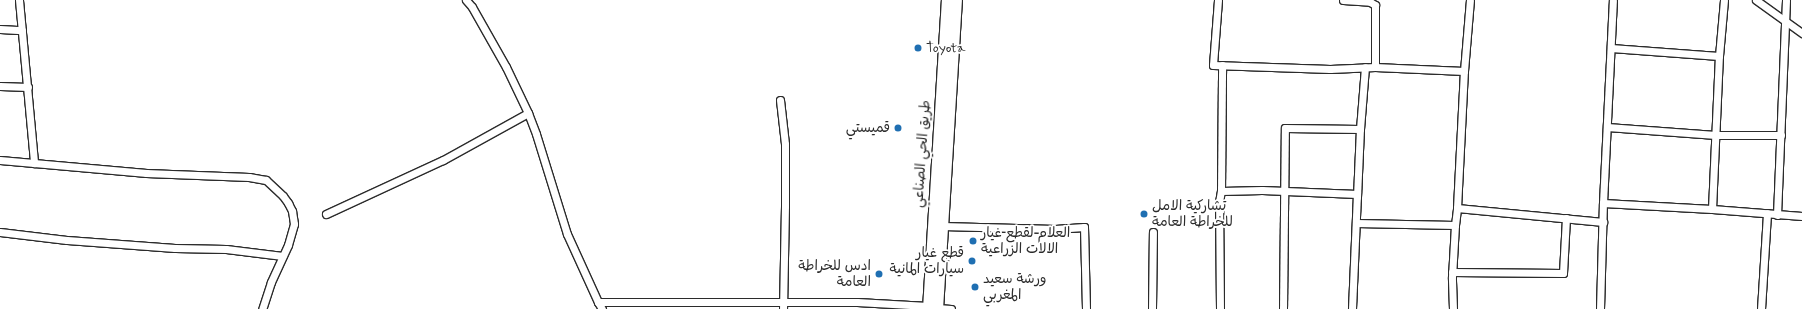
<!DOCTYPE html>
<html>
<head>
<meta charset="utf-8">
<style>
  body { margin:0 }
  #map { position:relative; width:1802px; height:309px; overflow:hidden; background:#fff; font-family:Mynerve,"Playpen Sans Arabic",sans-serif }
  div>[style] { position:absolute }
  .roads { filter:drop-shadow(1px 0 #2b2b2b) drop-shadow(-1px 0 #2b2b2b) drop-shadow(0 1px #2b2b2b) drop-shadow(0 -1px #2b2b2b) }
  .minor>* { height:7px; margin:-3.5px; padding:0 3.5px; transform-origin:3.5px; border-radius:3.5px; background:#fff }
  .highway>* { height:11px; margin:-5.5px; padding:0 5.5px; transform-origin:5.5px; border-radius:5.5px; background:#fff }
  .dots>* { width:11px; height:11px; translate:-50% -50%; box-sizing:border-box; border:2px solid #fff; border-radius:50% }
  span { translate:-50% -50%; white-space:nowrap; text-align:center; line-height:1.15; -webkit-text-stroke:3.5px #fff; paint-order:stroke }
  .poi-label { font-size:14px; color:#2b2b2b }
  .left { translate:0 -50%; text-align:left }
  .right { translate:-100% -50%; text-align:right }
  .street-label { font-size:14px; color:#2b2b2b }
</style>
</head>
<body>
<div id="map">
  <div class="roads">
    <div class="minor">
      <i style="left:19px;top:0;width:164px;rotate:84.7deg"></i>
      <i style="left:466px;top:0;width:9px;rotate:49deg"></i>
      <i style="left:472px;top:7px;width:69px;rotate:60.5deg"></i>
      <i style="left:506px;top:67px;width:51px;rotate:64.4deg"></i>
      <i style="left:528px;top:113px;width:22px;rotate:69deg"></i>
      <i style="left:536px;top:134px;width:105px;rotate:72.8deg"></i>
      <i style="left:567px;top:234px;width:75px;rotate:65.5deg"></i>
      <i style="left:1218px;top:0;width:65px;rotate:94.4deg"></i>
      <i style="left:1213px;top:65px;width:117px;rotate:2deg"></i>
      <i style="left:1330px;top:69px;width:45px;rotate:-2.5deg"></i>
      <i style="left:1375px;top:67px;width:89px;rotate:2.6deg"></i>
      <i style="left:1343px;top:0;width:27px;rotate:4deg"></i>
      <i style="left:1370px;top:2px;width:6px;rotate:31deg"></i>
      <i style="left:1375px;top:5px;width:62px;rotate:90deg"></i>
      <i style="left:1756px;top:0;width:57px;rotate:35.7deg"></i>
      <i style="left:0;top:29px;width:22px;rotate:3deg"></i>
      <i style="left:1611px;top:48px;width:108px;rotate:4.2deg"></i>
      <i style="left:0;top:86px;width:28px;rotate:2deg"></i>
      <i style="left:780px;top:100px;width:44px;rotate:83.5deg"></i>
      <i style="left:785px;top:144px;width:62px;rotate:90deg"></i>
      <i style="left:785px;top:206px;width:103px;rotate:91.1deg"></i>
      <i style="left:1607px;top:127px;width:109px;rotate:4.2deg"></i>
      <i style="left:1716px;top:135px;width:65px"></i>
      <i style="left:0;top:160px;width:147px;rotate:5.1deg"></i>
      <i style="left:146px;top:173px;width:103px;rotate:2.2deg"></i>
      <i style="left:249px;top:177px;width:17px;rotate:10deg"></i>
      <i style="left:266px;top:180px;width:23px;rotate:43deg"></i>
      <i style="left:283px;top:196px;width:9px;rotate:54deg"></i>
      <i style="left:288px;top:203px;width:9px;rotate:63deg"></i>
      <i style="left:292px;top:211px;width:13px;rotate:81deg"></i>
      <i style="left:294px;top:224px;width:22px;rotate:106deg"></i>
      <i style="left:288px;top:245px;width:41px;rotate:114.7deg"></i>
      <i style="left:271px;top:282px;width:28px;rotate:108deg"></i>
      <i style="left:1221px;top:191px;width:126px;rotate:-89.5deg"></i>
      <i style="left:1357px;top:197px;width:68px;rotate:-87.5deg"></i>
      <i style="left:1603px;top:203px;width:109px;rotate:3.2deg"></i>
      <i style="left:1712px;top:209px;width:90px;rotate:4.4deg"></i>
      <i style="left:1457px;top:208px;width:147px;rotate:5.5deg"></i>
      <i style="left:1712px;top:209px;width:153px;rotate:-87.4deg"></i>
      <i style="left:1719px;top:56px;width:56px;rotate:-84.9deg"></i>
      <i style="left:326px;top:214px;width:129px;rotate:-24.8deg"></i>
      <i style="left:443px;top:160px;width:97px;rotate:-28.9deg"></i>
      <i style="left:1777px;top:215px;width:215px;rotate:-87.6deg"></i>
      <i style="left:1356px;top:223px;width:99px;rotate:1.2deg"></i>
      <i style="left:942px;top:226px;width:113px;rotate:1.5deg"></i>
      <i style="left:1055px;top:229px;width:29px;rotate:-4deg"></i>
      <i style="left:1084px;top:227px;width:82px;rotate:88.6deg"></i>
      <i style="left:0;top:232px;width:67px;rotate:6.8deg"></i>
      <i style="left:67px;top:240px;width:108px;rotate:4.2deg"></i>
      <i style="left:175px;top:248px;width:51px;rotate:1.1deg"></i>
      <i style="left:226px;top:249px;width:57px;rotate:7deg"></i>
      <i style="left:1452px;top:272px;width:111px;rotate:0.5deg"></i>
      <i style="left:1563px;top:273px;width:55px;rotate:-86.9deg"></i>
      <i style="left:937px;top:308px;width:14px;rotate:4deg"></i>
      <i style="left:602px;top:309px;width:8px;rotate:-120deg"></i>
      <i style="left:598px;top:302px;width:259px"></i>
      <i style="left:857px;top:302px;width:71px;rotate:3.2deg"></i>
      <i style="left:1152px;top:309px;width:77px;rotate:-89.3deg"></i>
      <i style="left:1220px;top:309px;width:107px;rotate:-90.5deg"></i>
      <i style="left:1219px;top:202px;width:11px;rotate:-80deg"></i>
      <i style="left:1221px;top:191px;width:41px;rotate:-1.4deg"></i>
      <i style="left:1262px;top:190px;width:95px;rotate:2.4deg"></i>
      <i style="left:1357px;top:194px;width:115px;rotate:92.5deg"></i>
      <i style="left:1283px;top:309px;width:181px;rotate:-89.4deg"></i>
      <i style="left:1285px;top:128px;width:75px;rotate:0.8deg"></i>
      <i style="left:1360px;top:129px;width:62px;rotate:-85.4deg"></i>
      <i style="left:1453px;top:309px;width:32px;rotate:-92deg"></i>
      <i style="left:1452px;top:277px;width:52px;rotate:-86.7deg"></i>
      <i style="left:1455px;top:225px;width:17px;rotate:-83deg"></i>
      <i style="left:1457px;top:208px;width:137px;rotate:-87.1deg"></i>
      <i style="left:1464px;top:71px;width:71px;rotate:-85.2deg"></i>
      <i style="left:1600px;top:309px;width:106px;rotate:-88.4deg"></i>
      <i style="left:1603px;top:203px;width:203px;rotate:-87.2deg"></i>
      <i style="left:1761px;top:309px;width:96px;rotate:-86.4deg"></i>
    </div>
    <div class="highway">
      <i style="left:928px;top:309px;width:310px;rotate:-86.5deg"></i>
      <i style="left:937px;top:309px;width:310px;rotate:-86.5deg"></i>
    </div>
  </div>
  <div class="dots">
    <i style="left:918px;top:48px;background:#1f6fb2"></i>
    <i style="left:898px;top:128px;background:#1f6fb2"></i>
    <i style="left:1144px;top:214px;background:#1f6fb2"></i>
    <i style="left:973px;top:241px;background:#1f6fb2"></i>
    <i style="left:972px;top:261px;background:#1f6fb2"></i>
    <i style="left:879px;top:274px;background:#1f6fb2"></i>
    <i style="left:975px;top:287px;background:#1f6fb2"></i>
  </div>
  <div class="poi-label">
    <span class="left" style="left:926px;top:48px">Toyota</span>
    <span class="right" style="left:890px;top:128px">قميستي</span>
    <span class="left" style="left:1152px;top:214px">تشاركية الامل<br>للخراطة العامة</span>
    <span class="left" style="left:981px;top:241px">العلام لقطع غيار<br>الالات الزراعية</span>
    <span class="right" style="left:964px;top:261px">قطع غيار<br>سيارات المانية</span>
    <span class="right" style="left:871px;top:274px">ادس للخراطة<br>العامة</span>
    <span class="left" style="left:983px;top:287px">ورشة سعيد<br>المغربي</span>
  </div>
  <div class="street-label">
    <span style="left:922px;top:154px;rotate:-86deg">طريق الحي الصناعي</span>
  </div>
</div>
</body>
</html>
